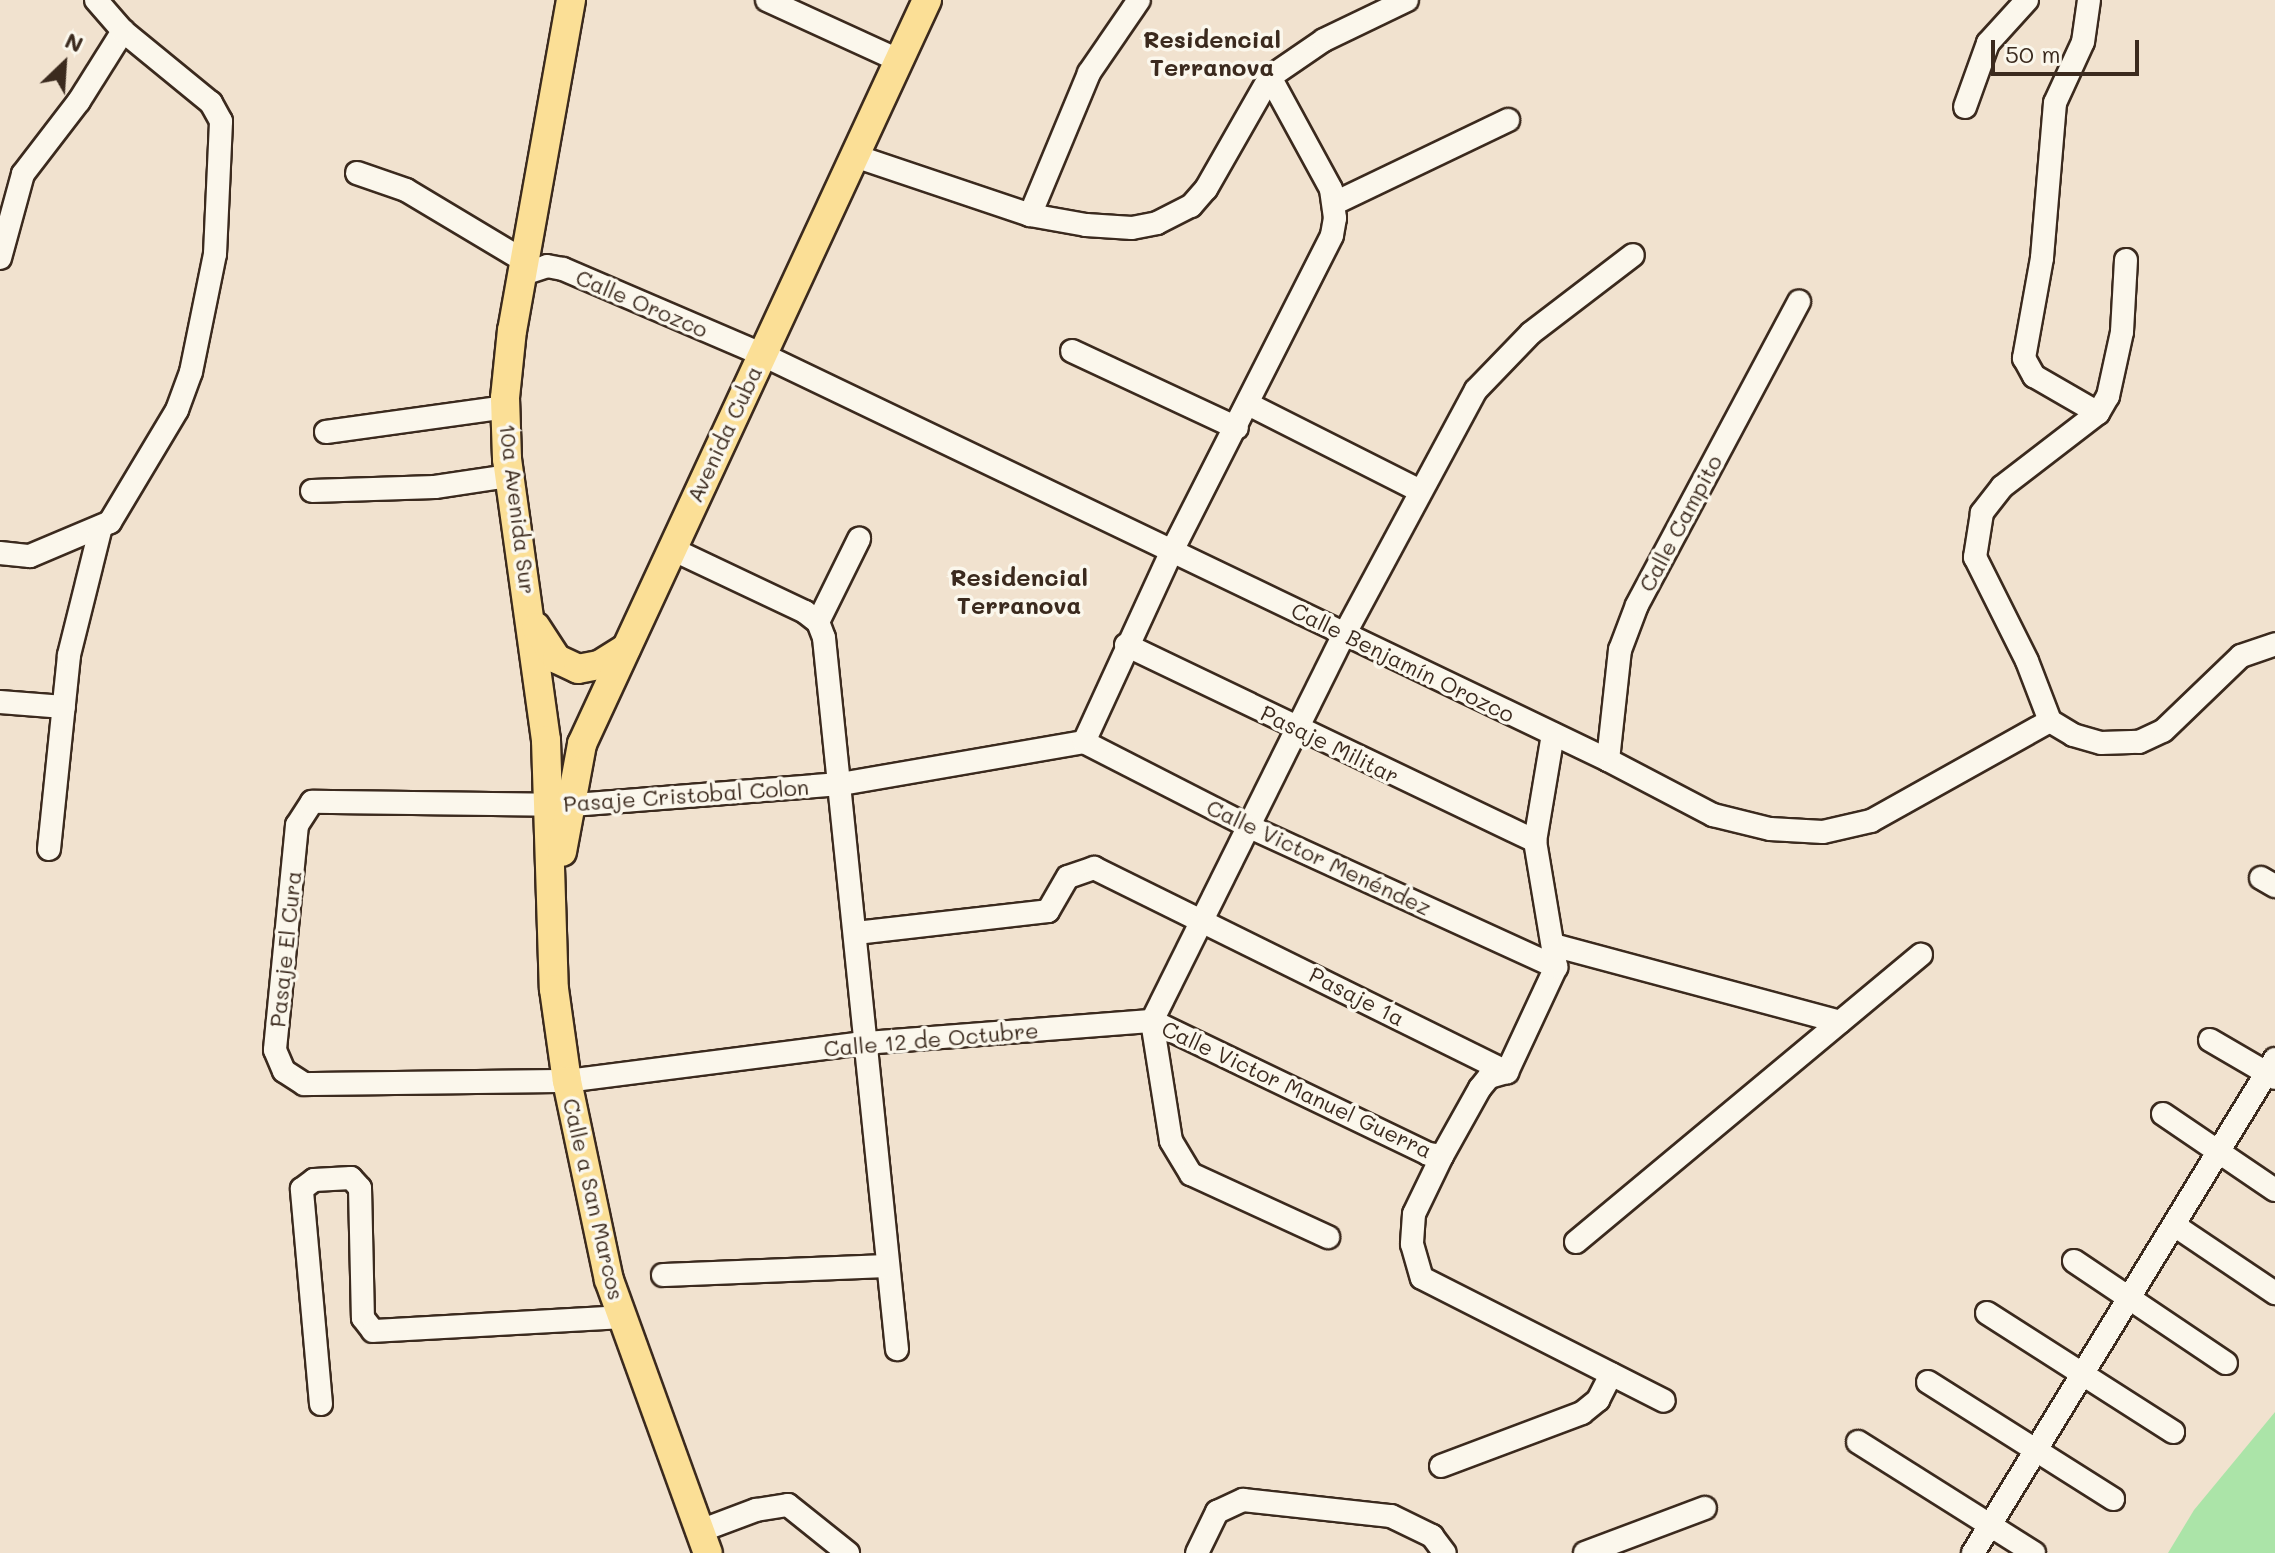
<!DOCTYPE html>
<html>
<head>
<meta charset="utf-8">
<style>
  body { margin:0 }
  #map { position:relative; width:2275px; height:1553px; overflow:hidden; background:#f1e2cf; font-family:Mali,sans-serif }
  div>[style] { position:absolute }
  .green>* { inset:0; background:#abe4a8 }
  .roads { filter:drop-shadow(2px 0 #3b2a1e) drop-shadow(-2px 0 #3b2a1e) drop-shadow(0 2px #3b2a1e) drop-shadow(0 -2px #3b2a1e) }
  .minor>* { height:22px; margin:-11px; padding:0 11px; transform-origin:11px; border-radius:11px; background:#fbf7ec }
  .major>* { height:28px; margin:-14px; padding:0 14px; transform-origin:14px; border-radius:14px; background:#fbdf96 }
  span { translate:-50% -50%; white-space:nowrap; text-align:center; line-height:1.15; -webkit-text-stroke:7px #fbf7ec; paint-order:stroke }
  .street-label { font-size:22px; color:#3b2a1e }
  .neighbourhood-label { font-size:24px; color:#3b2a1e; font-weight:700 }
  .north { position:absolute; left:24px; top:24px; width:80px; height:80px; -webkit-text-stroke:6px #fbf7ec; paint-order:stroke; rotate:25deg; font-size:22px; font-weight:700; line-height:32px; text-align:center; color:#3b2a1e }
  .north::after { content:''; display:block; margin:auto; width:28px; height:36px; background:#3b2a1e; clip-path:polygon(50% 0,100% 100%,50% 72%,0 100%) }
  .scale { position:absolute; left:1991px; top:40px; width:148px; height:36px; box-sizing:border-box; border:4px solid #3b2a1e; border-top:0; padding-left:10px; font-size:24px; line-height:28px; white-space:nowrap; color:#3b2a1e; -webkit-text-stroke:6px #fbf7ec; paint-order:stroke }
</style>
</head>
<body>
<div id="map">
  <div class="green">
    <i style="clip-path:polygon(2275px 1412px,2275px 1553px,2168px 1553px,2194px 1510px)"></i>
  </div>
  <div class="roads">
    <div class="minor">
      <i style="left:767px;top:0;width:144px;rotate:24.6deg"></i>
      <i style="left:2089px;top:0;width:42px;rotate:98.1deg"></i>
      <i style="left:2083px;top:42px;width:67px;rotate:114.7deg"></i>
      <i style="left:2055px;top:103px;width:156px;rotate:94.8deg"></i>
      <i style="left:2042px;top:258px;width:102px;rotate:100.2deg"></i>
      <i style="left:2024px;top:358px;width:21px;rotate:61deg"></i>
      <i style="left:2034px;top:376px;width:74px;rotate:30deg"></i>
      <i style="left:1965px;top:107px;width:68px;rotate:-70.2deg"></i>
      <i style="left:1988px;top:43px;width:58px;rotate:-47.8deg"></i>
      <i style="left:855px;top:156px;width:185px;rotate:18.6deg"></i>
      <i style="left:1030px;top:215px;width:57px;rotate:10.1deg"></i>
      <i style="left:1086px;top:225px;width:46px;rotate:3.7deg"></i>
      <i style="left:1132px;top:228px;width:25px;rotate:-11deg"></i>
      <i style="left:1157px;top:223px;width:38px;rotate:-27deg"></i>
      <i style="left:1191px;top:206px;width:23px;rotate:-49deg"></i>
      <i style="left:1206px;top:189px;width:129px;rotate:-60.3deg"></i>
      <i style="left:1270px;top:77px;width:65px;rotate:-34.4deg"></i>
      <i style="left:1324px;top:40px;width:92px;rotate:-25.7deg"></i>
      <i style="left:357px;top:173px;width:52px;rotate:19.1deg"></i>
      <i style="left:406px;top:190px;width:136px;rotate:30.9deg"></i>
      <i style="left:1335px;top:203px;width:192px;rotate:-25.6deg"></i>
      <i style="left:1030px;top:215px;width:154px;rotate:-67.4deg"></i>
      <i style="left:1089px;top:73px;width:88px;rotate:-55.6deg"></i>
      <i style="left:0;top:258px;width:87px;rotate:-74.7deg"></i>
      <i style="left:23px;top:174px;width:92px;rotate:-52.5deg"></i>
      <i style="left:79px;top:101px;width:83px;rotate:-57.8deg"></i>
      <i style="left:2126px;top:260px;width:72px;rotate:93.2deg"></i>
      <i style="left:2122px;top:332px;width:66px;rotate:102.3deg"></i>
      <i style="left:2108px;top:396px;width:20px;rotate:120deg"></i>
      <i style="left:2098px;top:413px;width:121px;rotate:142.4deg"></i>
      <i style="left:2002px;top:487px;width:33px;rotate:128deg"></i>
      <i style="left:1982px;top:513px;width:45px;rotate:99deg"></i>
      <i style="left:1975px;top:557px;width:116px;rotate:63.4deg"></i>
      <i style="left:2027px;top:661px;width:64px;rotate:69deg"></i>
      <i style="left:2050px;top:721px;width:27px;rotate:31deg"></i>
      <i style="left:2073px;top:735px;width:29px;rotate:16deg"></i>
      <i style="left:2101px;top:743px;width:38px;rotate:-2deg"></i>
      <i style="left:2139px;top:742px;width:26px;rotate:-25deg"></i>
      <i style="left:2163px;top:731px;width:108px;rotate:-43.9deg"></i>
      <i style="left:2241px;top:656px;width:36px;rotate:-19deg"></i>
      <i style="left:520px;top:275px;width:28px;rotate:-18deg"></i>
      <i style="left:547px;top:266px;width:16px;rotate:11deg"></i>
      <i style="left:563px;top:269px;width:215px;rotate:23.2deg"></i>
      <i style="left:761px;top:354px;width:939px;rotate:25.61deg"></i>
      <i style="left:1608px;top:760px;width:119px;rotate:27.6deg"></i>
      <i style="left:1713px;top:815px;width:59px;rotate:13.8deg"></i>
      <i style="left:1770px;top:829px;width:53px;rotate:3.2deg"></i>
      <i style="left:1823px;top:832px;width:49px;rotate:-12.9deg"></i>
      <i style="left:1871px;top:821px;width:205px;rotate:-29.2deg"></i>
      <i style="left:1072px;top:351px;width:182px;rotate:25deg"></i>
      <i style="left:1250px;top:405px;width:191px;rotate:26.8deg"></i>
      <i style="left:326px;top:432px;width:182px;rotate:-7.9deg"></i>
      <i style="left:312px;top:491px;width:123px;rotate:-1.9deg"></i>
      <i style="left:435px;top:487px;width:75px;rotate:-8.5deg"></i>
      <i style="left:672px;top:549px;width:147px;rotate:25.3deg"></i>
      <i style="left:805px;top:612px;width:16px;rotate:38deg"></i>
      <i style="left:818px;top:622px;width:17px;rotate:69deg"></i>
      <i style="left:824px;top:638px;width:715px;rotate:84.14deg"></i>
      <i style="left:0;top:553px;width:30px;rotate:6deg"></i>
      <i style="left:30px;top:556px;width:87px;rotate:-23deg"></i>
      <i style="left:110px;top:522px;width:131px;rotate:-59.1deg"></i>
      <i style="left:177px;top:410px;width:40px;rotate:-69.8deg"></i>
      <i style="left:191px;top:372px;width:120px;rotate:-78.5deg"></i>
      <i style="left:215px;top:254px;width:133px;rotate:-87.4deg"></i>
      <i style="left:221px;top:121px;width:21px;rotate:-119deg"></i>
      <i style="left:211px;top:103px;width:114px;rotate:-140.7deg"></i>
      <i style="left:123px;top:31px;width:41px;rotate:-131.1deg"></i>
      <i style="left:818px;top:622px;width:93px;rotate:-63.7deg"></i>
      <i style="left:1126px;top:645px;width:454px;rotate:25.6deg"></i>
      <i style="left:0;top:702px;width:64px;rotate:4.5deg"></i>
      <i style="left:1553px;top:734px;width:109px;rotate:99.5deg"></i>
      <i style="left:1535px;top:841px;width:128px;rotate:80.5deg"></i>
      <i style="left:1556px;top:967px;width:116px;rotate:115deg"></i>
      <i style="left:1507px;top:1072px;width:19px;rotate:164deg"></i>
      <i style="left:1489px;top:1077px;width:14px;rotate:129deg"></i>
      <i style="left:1480px;top:1088px;width:78px;rotate:119.2deg"></i>
      <i style="left:1442px;top:1156px;width:64px;rotate:115.8deg"></i>
      <i style="left:1414px;top:1214px;width:30px;rotate:94deg"></i>
      <i style="left:1412px;top:1244px;width:35px;rotate:74deg"></i>
      <i style="left:1422px;top:1278px;width:271px;rotate:26.9deg"></i>
      <i style="left:1084px;top:742px;width:248px;rotate:170.2deg"></i>
      <i style="left:840px;top:784px;width:269px;rotate:175.5deg"></i>
      <i style="left:572px;top:805px;width:260px;rotate:-179.3deg"></i>
      <i style="left:312px;top:802px;width:27px;rotate:123deg"></i>
      <i style="left:297px;top:825px;width:226px;rotate:95.6deg"></i>
      <i style="left:275px;top:1050px;width:23px;rotate:67deg"></i>
      <i style="left:284px;top:1071px;width:24px;rotate:33deg"></i>
      <i style="left:304px;top:1084px;width:263px;rotate:-0.7deg"></i>
      <i style="left:567px;top:1081px;width:300px;rotate:-7.3deg"></i>
      <i style="left:865px;top:1043px;width:288px;rotate:-4.4deg"></i>
      <i style="left:1152px;top:1021px;width:306px;rotate:25.7deg"></i>
      <i style="left:1428px;top:1154px;width:14px;rotate:8deg"></i>
      <i style="left:1084px;top:742px;width:210px;rotate:-65.3deg"></i>
      <i style="left:1172px;top:551px;width:354px;rotate:-63.1deg"></i>
      <i style="left:1332px;top:235px;width:17px;rotate:-80deg"></i>
      <i style="left:1335px;top:218px;width:29px;rotate:-98deg"></i>
      <i style="left:1331px;top:189px;width:128px;rotate:-118.6deg"></i>
      <i style="left:1084px;top:742px;width:186px;rotate:27.1deg"></i>
      <i style="left:1250px;top:827px;width:337px;rotate:24.6deg"></i>
      <i style="left:1608px;top:760px;width:111px;rotate:-83.8deg"></i>
      <i style="left:1620px;top:650px;width:48px;rotate:-69.3deg"></i>
      <i style="left:1637px;top:605px;width:344px;rotate:-61.9deg"></i>
      <i style="left:49px;top:849px;width:195px;rotate:-84.1deg"></i>
      <i style="left:69px;top:655px;width:132px;rotate:-76deg"></i>
      <i style="left:2261px;top:878px;width:16px;rotate:30deg"></i>
      <i style="left:856px;top:933px;width:193px;rotate:-6.5deg"></i>
      <i style="left:1048px;top:911px;width:39px;rotate:-60deg"></i>
      <i style="left:1068px;top:877px;width:28px;rotate:-19deg"></i>
      <i style="left:1094px;top:868px;width:461px;rotate:26.3deg"></i>
      <i style="left:1553px;top:945px;width:297px;rotate:15deg"></i>
      <i style="left:1152px;top:1021px;width:431px;rotate:-63.6deg"></i>
      <i style="left:1344px;top:635px;width:278px;rotate:-61.7deg"></i>
      <i style="left:1476px;top:390px;width:79px;rotate:-46deg"></i>
      <i style="left:1531px;top:333px;width:128px;rotate:-37.4deg"></i>
      <i style="left:1152px;top:1021px;width:121px;rotate:81deg"></i>
      <i style="left:1171px;top:1141px;width:39px;rotate:59deg"></i>
      <i style="left:1191px;top:1174px;width:151px;rotate:24.7deg"></i>
      <i style="left:2210px;top:1040px;width:75px;rotate:30.3deg"></i>
      <i style="left:2163px;top:1114px;width:135px;rotate:34.2deg"></i>
      <i style="left:2174px;top:1225px;width:122px;rotate:34deg"></i>
      <i style="left:1576px;top:1242px;width:449px;rotate:-39.8deg"></i>
      <i style="left:2074px;top:1261px;width:183px;rotate:33.9deg"></i>
      <i style="left:663px;top:1275px;width:225px;rotate:-2.3deg"></i>
      <i style="left:1987px;top:1313px;width:221px;rotate:32.6deg"></i>
      <i style="left:1928px;top:1382px;width:219px;rotate:32.3deg"></i>
      <i style="left:321px;top:1404px;width:216px;rotate:-95.1deg"></i>
      <i style="left:302px;top:1189px;width:15px;rotate:-37deg"></i>
      <i style="left:314px;top:1180px;width:37px;rotate:-3deg"></i>
      <i style="left:351px;top:1178px;width:13px;rotate:48deg"></i>
      <i style="left:360px;top:1188px;width:130px;rotate:88.7deg"></i>
      <i style="left:363px;top:1318px;width:16px;rotate:52deg"></i>
      <i style="left:373px;top:1331px;width:249px;rotate:-3.2deg"></i>
      <i style="left:1858px;top:1442px;width:208px;rotate:32.2deg"></i>
      <i style="left:1441px;top:1466px;width:151px;rotate:-20.6deg"></i>
      <i style="left:1582px;top:1413px;width:21px;rotate:-39deg"></i>
      <i style="left:1598px;top:1400px;width:29px;rotate:-63deg"></i>
      <i style="left:700px;top:1531px;width:60px;rotate:-20.6deg"></i>
      <i style="left:756px;top:1510px;width:32px;rotate:-9deg"></i>
      <i style="left:788px;top:1505px;width:77px;rotate:38.7deg"></i>
      <i style="left:1197px;top:1553px;width:46px;rotate:-64deg"></i>
      <i style="left:1217px;top:1512px;width:29px;rotate:-25deg"></i>
      <i style="left:1243px;top:1500px;width:149px;rotate:6.2deg"></i>
      <i style="left:1391px;top:1516px;width:46px;rotate:26deg"></i>
      <i style="left:1432px;top:1536px;width:21px;rotate:53deg"></i>
      <i style="left:1585px;top:1553px;width:128px;rotate:-20.6deg"></i>
      <i style="left:1973px;top:1553px;width:579px;rotate:-58.56deg"></i>
    </div>
    <div class="major">
      <i style="left:571px;top:0;width:335px;rotate:100.1deg"></i>
      <i style="left:512px;top:330px;width:68px;rotate:95.9deg"></i>
      <i style="left:505px;top:398px;width:61px;rotate:88.1deg"></i>
      <i style="left:507px;top:459px;width:284px;rotate:82.1deg"></i>
      <i style="left:546px;top:740px;width:249px;rotate:88.2deg"></i>
      <i style="left:554px;top:989px;width:93px;rotate:82deg"></i>
      <i style="left:567px;top:1081px;width:203px;rotate:78.1deg"></i>
      <i style="left:609px;top:1280px;width:290px;rotate:70.1deg"></i>
      <i style="left:536px;top:627px;width:38px;rotate:57deg"></i>
      <i style="left:557px;top:659px;width:23px;rotate:25deg"></i>
      <i style="left:578px;top:669px;width:21px;rotate:-11deg"></i>
      <i style="left:599px;top:665px;width:32px;rotate:-32deg"></i>
      <i style="left:562px;top:852px;width:110px;rotate:-79.5deg"></i>
      <i style="left:582px;top:744px;width:820px;rotate:-65.12deg"></i>
    </div>
  </div>
  <div class="street-label">
    <span style="left:642px;top:303px;rotate:23deg">Calle Orozco</span>
    <span style="left:724px;top:434px;rotate:-65deg">Avenida Cuba</span>
    <span style="left:518px;top:509px;rotate:83deg">10a Avenida Sur</span>
    <span style="left:1680px;top:523px;rotate:-62deg">Calle Campito</span>
    <span style="left:1403px;top:662px;rotate:26deg">Calle Benjamín Orozco</span>
    <span style="left:1330px;top:744px;rotate:26deg">Pasaje Militar</span>
    <span style="left:686px;top:795px;rotate:-4deg">Pasaje Cristobal Colon</span>
    <span style="left:1319px;top:857px;rotate:25deg">Calle Victor Menéndez</span>
    <span style="left:285px;top:949px;rotate:-84deg">Pasaje El Cura</span>
    <span style="left:1357px;top:996px;rotate:27deg">Pasaje 1a</span>
    <span style="left:931px;top:1039px;rotate:-5deg">Calle 12 de Octubre</span>
    <span style="left:1297px;top:1089px;rotate:25deg">Calle Victor Manuel Guerra</span>
    <span style="left:594px;top:1199px;rotate:77deg">Calle a San Marcos</span>
  </div>
  <div class="neighbourhood-label">
    <span style="left:1212px;top:53px">Residencial<br>Terranova</span>
    <span style="left:1019px;top:591px">Residencial<br>Terranova</span>
  </div>
  <div class="north">N</div>
  <div class="scale">50 m</div>
</div>
</body>
</html>
